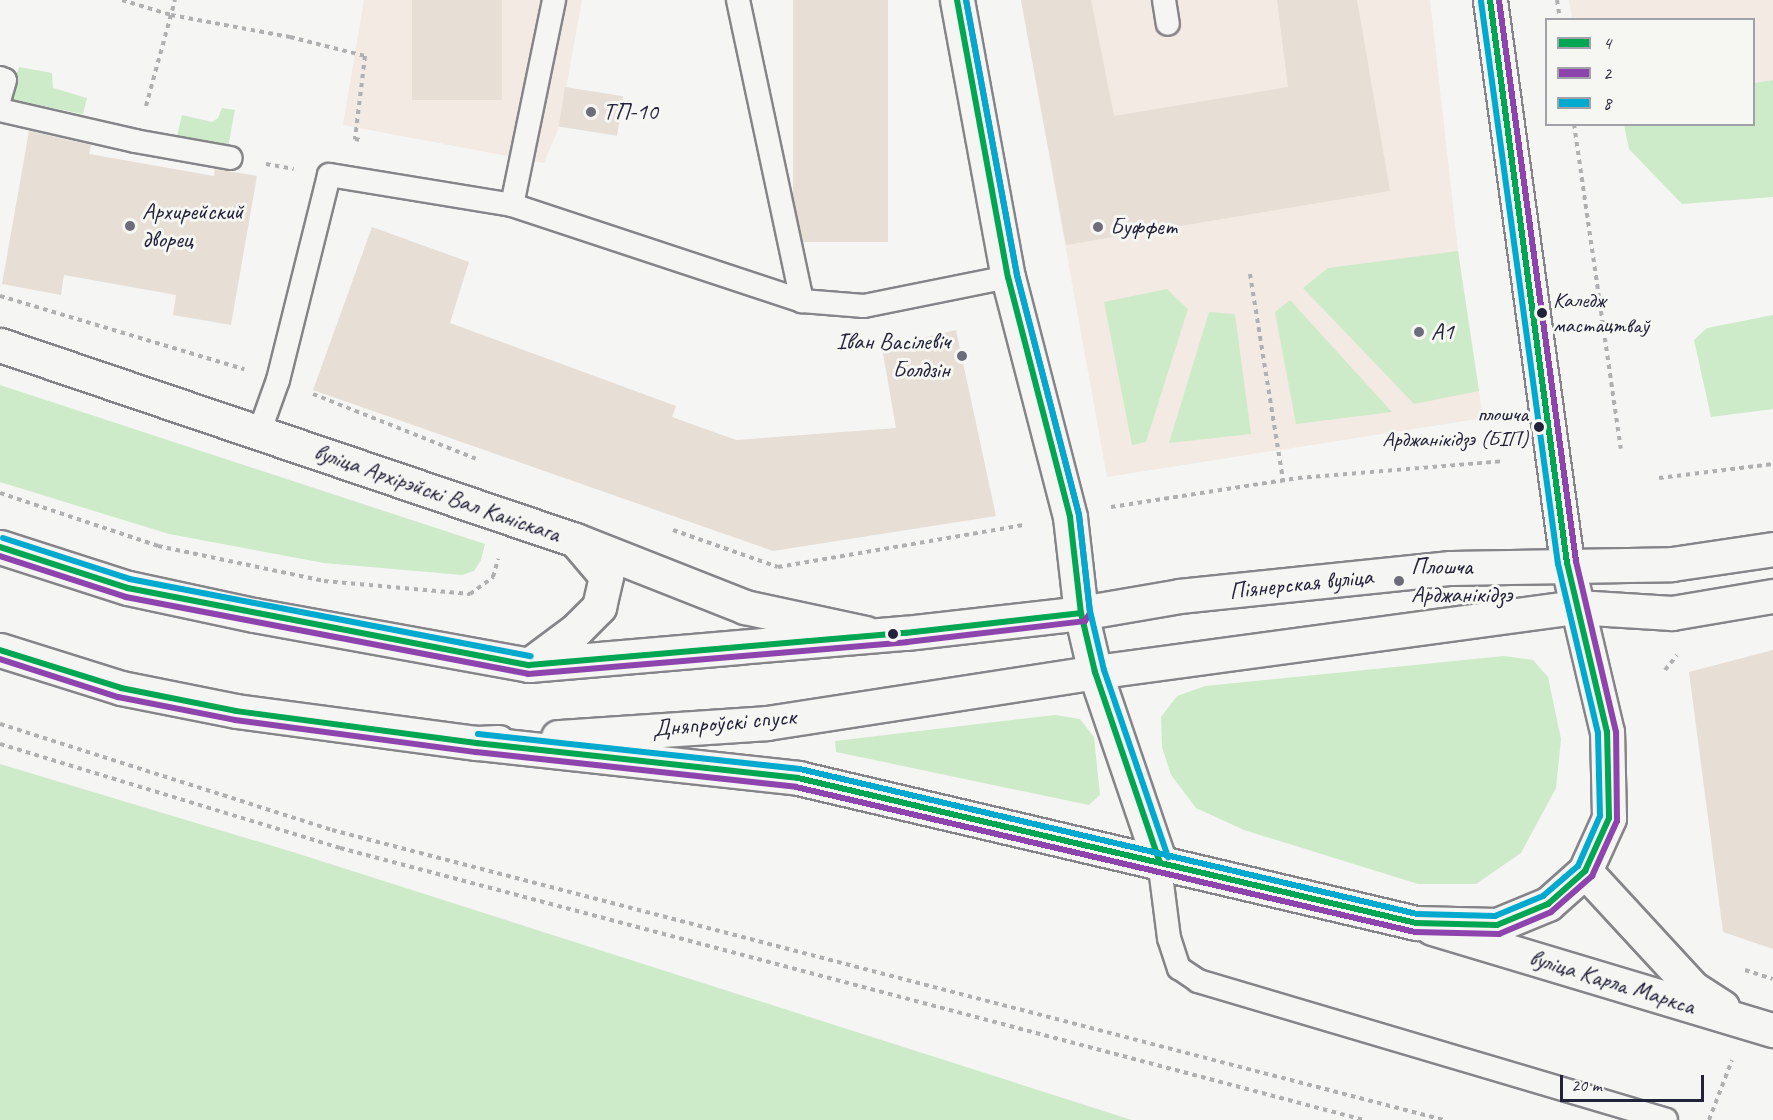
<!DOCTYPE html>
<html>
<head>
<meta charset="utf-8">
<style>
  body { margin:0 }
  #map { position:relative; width:1773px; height:1120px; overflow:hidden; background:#f5f5f3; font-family:Caveat,sans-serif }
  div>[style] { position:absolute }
  .built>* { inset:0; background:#f2eae3 }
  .green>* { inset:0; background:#ceebc9 }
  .building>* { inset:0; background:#e7ded6; transform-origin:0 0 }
  .path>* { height:4px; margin-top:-2px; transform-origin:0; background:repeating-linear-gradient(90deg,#b0b0b2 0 4.5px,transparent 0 9px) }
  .roads { filter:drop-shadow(2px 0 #858589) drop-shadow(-2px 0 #858589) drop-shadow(0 2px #858589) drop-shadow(0 -2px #858589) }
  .service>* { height:22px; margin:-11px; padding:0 11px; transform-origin:11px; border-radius:11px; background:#f5f5f3 }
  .minor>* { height:33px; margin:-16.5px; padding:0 16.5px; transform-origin:16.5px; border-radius:16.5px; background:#f5f5f3 }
  .secondary>* { height:33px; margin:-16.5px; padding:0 16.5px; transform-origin:16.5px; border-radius:16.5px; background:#f5f5f3 }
  .primary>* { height:33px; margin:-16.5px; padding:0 16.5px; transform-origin:16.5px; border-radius:16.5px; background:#f5f5f3 }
  .bus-1>* { height:6px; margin:-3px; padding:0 3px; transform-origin:3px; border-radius:3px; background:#00a651 }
  .bus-2>* { height:6px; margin:-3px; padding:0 3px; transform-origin:3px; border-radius:3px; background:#8e44ad }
  .bus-3>* { height:6px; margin:-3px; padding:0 3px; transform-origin:3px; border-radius:3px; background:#00a9ce }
  .dots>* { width:16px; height:16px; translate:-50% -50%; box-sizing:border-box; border:3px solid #f6f6f2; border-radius:50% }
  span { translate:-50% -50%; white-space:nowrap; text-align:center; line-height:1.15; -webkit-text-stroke:6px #f6f6f2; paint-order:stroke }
  .bus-label { font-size:22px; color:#22223b }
  .left { translate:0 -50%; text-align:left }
  .right { translate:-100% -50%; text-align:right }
  .poi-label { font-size:24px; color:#22223b }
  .street-label { font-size:24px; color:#22223b }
  .legend { position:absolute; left:1545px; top:18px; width:210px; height:108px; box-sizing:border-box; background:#f6f6f2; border:2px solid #a1a1a9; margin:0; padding:8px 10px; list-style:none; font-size:18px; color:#22223b }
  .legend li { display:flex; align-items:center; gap:12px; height:30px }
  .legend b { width:30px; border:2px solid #a1a1a9 }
  .scale { position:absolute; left:1560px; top:1075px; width:144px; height:27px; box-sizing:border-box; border:3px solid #22223b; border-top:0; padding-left:8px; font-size:18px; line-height:21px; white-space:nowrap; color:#22223b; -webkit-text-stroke:4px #f6f6f2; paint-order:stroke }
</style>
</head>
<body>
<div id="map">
  <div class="built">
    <i style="clip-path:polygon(364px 0,582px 0,559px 127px,544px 163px,343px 125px)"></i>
    <i style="clip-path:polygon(1021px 0,1430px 0,1458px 251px,1483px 418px,1107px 477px)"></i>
    <i style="clip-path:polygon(1569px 0,1773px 0,1773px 80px,1754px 83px,1754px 20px,1572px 19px)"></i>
  </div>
  <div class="green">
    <i style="clip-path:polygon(19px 67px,52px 73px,53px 88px,87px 98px,83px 114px,9px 99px)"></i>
    <i style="clip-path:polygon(1773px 80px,1773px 197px,1682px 204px,1629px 149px,1624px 125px,1754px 124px,1754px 83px)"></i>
    <i style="clip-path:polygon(222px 108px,235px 110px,228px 147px,177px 136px,182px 115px,212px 122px,218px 118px)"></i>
    <i style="clip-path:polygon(1458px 251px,1479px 391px,1414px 404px,1303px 288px,1328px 268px)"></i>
    <i style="clip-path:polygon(1167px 289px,1188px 309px,1146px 442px,1132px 445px,1104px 302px)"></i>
    <i style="clip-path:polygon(1290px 300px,1392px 412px,1296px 424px,1275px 312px)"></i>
    <i style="clip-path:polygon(1209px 312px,1235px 314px,1251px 434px,1169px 443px)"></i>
    <i style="clip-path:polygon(1773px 315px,1773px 409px,1711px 417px,1694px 340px,1707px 328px)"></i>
    <i style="clip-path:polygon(0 385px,485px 544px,481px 560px,474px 571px,462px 575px,324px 563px,169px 534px,0 482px)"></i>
    <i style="clip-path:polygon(1504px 656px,1533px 660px,1548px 677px,1561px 739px,1556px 788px,1521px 853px,1476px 884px,1418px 884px,1244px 830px,1196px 808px,1171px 775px,1162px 747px,1161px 717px,1177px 696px,1205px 686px)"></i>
    <i style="clip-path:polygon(1055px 715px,1080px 719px,1094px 737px,1100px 795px,1089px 805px,836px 752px,835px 741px)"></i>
    <i style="clip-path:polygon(0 764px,296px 853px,1132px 1120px,0 1120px)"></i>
  </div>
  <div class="building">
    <i style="left:412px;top:0;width:90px;height:100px"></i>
    <i style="left:793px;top:0;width:95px;height:242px"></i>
    <i style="clip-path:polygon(1021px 0,1091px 0,1114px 116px,1288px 87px,1277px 0,1357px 0,1390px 191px,1066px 245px)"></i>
    <i style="left:565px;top:87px;width:59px;height:40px;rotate:9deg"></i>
    <i style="clip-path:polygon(29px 131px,91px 145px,89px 154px,214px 176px,215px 169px,257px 176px,231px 325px,173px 315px,176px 295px,64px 275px,61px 295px,2px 284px)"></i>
    <i style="clip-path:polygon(372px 227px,469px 262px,450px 323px,676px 406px,672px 417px,736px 440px,896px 428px,882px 348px,956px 330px,996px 516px,773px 551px,313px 390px)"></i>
    <i style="clip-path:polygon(1773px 650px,1773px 949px,1723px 932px,1689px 672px)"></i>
  </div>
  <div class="path">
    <i style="left:122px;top:0;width:51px;rotate:17deg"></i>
    <i style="left:171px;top:15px;width:121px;rotate:10.5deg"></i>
    <i style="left:290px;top:37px;width:77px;rotate:14.2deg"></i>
    <i style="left:365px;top:56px;width:84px;rotate:96.9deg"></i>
    <i style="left:355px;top:139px;width:6px;rotate:9deg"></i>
    <i style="left:1557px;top:0;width:20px;rotate:81deg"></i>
    <i style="left:146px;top:106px;width:110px;rotate:-74.7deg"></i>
    <i style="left:1574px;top:124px;width:328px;rotate:81.8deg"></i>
    <i style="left:266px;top:164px;width:28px;rotate:10deg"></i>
    <i style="left:1250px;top:274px;width:210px;rotate:80.9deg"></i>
    <i style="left:0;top:296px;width:255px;rotate:16.7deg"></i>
    <i style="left:313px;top:394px;width:175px;rotate:21.7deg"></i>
    <i style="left:1659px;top:478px;width:115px;rotate:-7deg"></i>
    <i style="left:0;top:493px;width:167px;rotate:18.5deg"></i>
    <i style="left:158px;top:546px;width:170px;rotate:11.9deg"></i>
    <i style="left:324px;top:581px;width:147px;rotate:5.1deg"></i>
    <i style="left:470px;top:594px;width:29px;rotate:-36deg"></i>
    <i style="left:493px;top:577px;width:19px;rotate:-74deg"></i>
    <i style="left:1111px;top:507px;width:189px;rotate:-8.8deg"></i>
    <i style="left:1298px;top:478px;width:206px;rotate:-4.7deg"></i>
    <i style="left:673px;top:530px;width:111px;rotate:19.4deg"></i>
    <i style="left:778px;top:567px;width:249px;rotate:-9.7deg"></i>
    <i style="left:1665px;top:670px;width:19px;rotate:-51deg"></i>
    <i style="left:0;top:724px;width:349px;rotate:17.7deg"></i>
    <i style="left:332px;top:830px;width:1149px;rotate:14.62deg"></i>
    <i style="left:0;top:744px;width:356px;rotate:17deg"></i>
    <i style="left:340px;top:848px;width:1060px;rotate:14.88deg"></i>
    <i style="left:1745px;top:970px;width:29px;rotate:18deg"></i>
    <i style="left:1709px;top:1120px;width:64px;rotate:-69deg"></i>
  </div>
  <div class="roads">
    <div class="service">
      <i style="left:738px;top:0;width:308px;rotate:78deg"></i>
      <i style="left:1164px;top:0;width:24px;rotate:81deg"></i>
      <i style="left:0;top:78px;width:5px;rotate:22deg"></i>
      <i style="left:5px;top:80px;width:19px;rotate:106deg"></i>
      <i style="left:0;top:110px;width:139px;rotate:12.9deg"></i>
      <i style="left:135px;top:141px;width:97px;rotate:10.1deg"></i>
      <i style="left:512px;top:205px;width:209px;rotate:-78.4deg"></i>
      <i style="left:259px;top:433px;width:56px;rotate:-70.3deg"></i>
      <i style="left:278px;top:380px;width:211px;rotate:-76deg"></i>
      <i style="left:329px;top:175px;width:185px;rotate:9.3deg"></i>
      <i style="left:512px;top:205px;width:305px;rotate:18.3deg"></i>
      <i style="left:802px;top:301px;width:62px;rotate:4.6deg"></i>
      <i style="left:864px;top:306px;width:147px;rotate:-11.4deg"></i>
      <i style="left:1159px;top:860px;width:79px;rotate:82.7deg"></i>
      <i style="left:1169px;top:938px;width:32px;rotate:72deg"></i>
      <i style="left:1179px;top:968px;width:23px;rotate:34deg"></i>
      <i style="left:1198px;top:981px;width:488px;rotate:16.5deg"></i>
    </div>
    <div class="minor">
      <i style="left:0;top:345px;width:607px;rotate:18.73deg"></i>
      <i style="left:575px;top:540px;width:183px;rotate:21.5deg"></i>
      <i style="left:745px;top:607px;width:123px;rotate:12.2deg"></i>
      <i style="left:529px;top:665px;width:59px;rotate:-36.7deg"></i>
      <i style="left:576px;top:630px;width:33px;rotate:-45deg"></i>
      <i style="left:599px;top:607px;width:32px;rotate:-77deg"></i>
      <i style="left:606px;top:576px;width:43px;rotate:-130.3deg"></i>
    </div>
    <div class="secondary">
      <i style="left:1585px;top:871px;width:159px;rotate:47.3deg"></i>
      <i style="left:1693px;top:988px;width:35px;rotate:33deg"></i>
      <i style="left:1432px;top:928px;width:356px;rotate:16.7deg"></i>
    </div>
    <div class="primary">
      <i style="left:957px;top:0;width:282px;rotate:79.6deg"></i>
      <i style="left:1008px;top:277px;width:248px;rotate:75.5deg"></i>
      <i style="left:1070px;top:517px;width:97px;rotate:83.5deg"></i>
      <i style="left:1081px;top:613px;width:61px;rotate:76.7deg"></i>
      <i style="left:1095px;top:672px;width:199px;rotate:71.2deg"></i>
      <i style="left:0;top:547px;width:134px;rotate:17.8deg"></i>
      <i style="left:128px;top:588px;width:129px;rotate:12.1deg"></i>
      <i style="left:254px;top:615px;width:280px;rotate:10.3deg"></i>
      <i style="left:529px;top:665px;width:378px;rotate:-4.9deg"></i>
      <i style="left:906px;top:633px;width:176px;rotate:-6.5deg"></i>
      <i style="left:1081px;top:613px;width:99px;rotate:-9.8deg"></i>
      <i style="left:1179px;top:596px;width:273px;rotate:-5.9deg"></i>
      <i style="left:1451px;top:568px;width:221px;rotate:-1deg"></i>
      <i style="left:1672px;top:564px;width:102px;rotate:-8.4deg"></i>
      <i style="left:0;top:650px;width:127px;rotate:17.4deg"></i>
      <i style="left:121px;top:688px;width:117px;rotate:11.3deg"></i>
      <i style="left:236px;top:711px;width:243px;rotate:7.6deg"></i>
      <i style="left:477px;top:743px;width:21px;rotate:-3deg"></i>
      <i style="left:558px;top:737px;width:209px;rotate:-3.8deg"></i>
      <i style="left:767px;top:723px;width:332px;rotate:-8.8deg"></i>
      <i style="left:1095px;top:672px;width:485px;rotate:-7.7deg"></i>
      <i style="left:1576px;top:607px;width:96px;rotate:3.6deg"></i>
      <i style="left:1672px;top:613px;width:102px;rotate:-9.6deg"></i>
      <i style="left:477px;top:743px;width:323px;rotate:6.2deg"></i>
      <i style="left:798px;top:778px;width:635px;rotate:13.2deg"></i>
      <i style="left:1416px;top:923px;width:81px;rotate:1.4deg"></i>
      <i style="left:1497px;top:925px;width:55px;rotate:-22.4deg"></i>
      <i style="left:1548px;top:904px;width:50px;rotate:-41.7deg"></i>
      <i style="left:1585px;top:871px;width:58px;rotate:-65.6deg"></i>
      <i style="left:1609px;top:818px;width:86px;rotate:-91.3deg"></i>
      <i style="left:1607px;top:732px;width:174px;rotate:-103.3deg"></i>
      <i style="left:1567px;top:563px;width:568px;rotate:-97.79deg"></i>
    </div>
  </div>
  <div class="bus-1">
    <i style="left:957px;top:0;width:282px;rotate:79.6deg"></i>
    <i style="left:1008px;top:277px;width:248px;rotate:75.5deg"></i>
    <i style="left:1070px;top:517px;width:97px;rotate:83.5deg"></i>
    <i style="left:1081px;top:613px;width:61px;rotate:76.7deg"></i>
    <i style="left:1095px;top:672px;width:199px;rotate:71.2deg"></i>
    <i style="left:0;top:547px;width:134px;rotate:17.8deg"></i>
    <i style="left:128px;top:588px;width:408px;rotate:10.9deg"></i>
    <i style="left:529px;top:665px;width:378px;rotate:-4.9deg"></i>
    <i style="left:906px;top:633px;width:176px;rotate:-6.5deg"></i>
    <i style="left:0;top:650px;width:127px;rotate:17.4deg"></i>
    <i style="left:121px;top:688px;width:117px;rotate:11.3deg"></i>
    <i style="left:236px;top:711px;width:243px;rotate:7.6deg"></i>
    <i style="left:477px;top:743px;width:323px;rotate:6.2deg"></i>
    <i style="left:798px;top:778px;width:635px;rotate:13.2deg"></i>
    <i style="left:1416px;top:923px;width:81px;rotate:1.4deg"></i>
    <i style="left:1497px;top:925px;width:55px;rotate:-22.4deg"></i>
    <i style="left:1548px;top:904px;width:50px;rotate:-41.7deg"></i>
    <i style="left:1585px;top:871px;width:58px;rotate:-65.6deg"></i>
    <i style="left:1609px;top:818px;width:86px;rotate:-91.3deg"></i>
    <i style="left:1607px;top:732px;width:174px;rotate:-103.3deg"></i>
    <i style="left:1567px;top:563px;width:568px;rotate:-97.79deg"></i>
  </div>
  <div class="bus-2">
    <i style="left:0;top:556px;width:133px;rotate:18deg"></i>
    <i style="left:126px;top:597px;width:409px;rotate:10.8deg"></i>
    <i style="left:528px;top:674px;width:380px;rotate:-4.8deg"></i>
    <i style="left:907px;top:642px;width:179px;rotate:-6.7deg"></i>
    <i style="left:1085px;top:621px;width:9px;rotate:-58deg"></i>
    <i style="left:1090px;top:613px;width:99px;rotate:-96.4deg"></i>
    <i style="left:1079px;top:515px;width:248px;rotate:-104.5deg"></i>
    <i style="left:1017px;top:275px;width:280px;rotate:-100.5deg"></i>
    <i style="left:0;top:659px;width:124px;rotate:17.9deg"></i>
    <i style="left:118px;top:697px;width:119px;rotate:11.1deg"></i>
    <i style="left:235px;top:720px;width:243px;rotate:7.6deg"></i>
    <i style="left:476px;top:752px;width:322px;rotate:6.2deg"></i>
    <i style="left:796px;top:787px;width:636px;rotate:13.18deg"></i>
    <i style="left:1415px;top:932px;width:84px;rotate:1.4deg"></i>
    <i style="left:1499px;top:934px;width:56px;rotate:-22.9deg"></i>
    <i style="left:1551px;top:912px;width:55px;rotate:-41.3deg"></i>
    <i style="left:1592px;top:876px;width:60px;rotate:-65.6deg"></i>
    <i style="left:1617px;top:821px;width:89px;rotate:-90.6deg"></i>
    <i style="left:1616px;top:732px;width:176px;rotate:-103.2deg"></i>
    <i style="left:1576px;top:561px;width:566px;rotate:-97.82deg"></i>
  </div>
  <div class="bus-3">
    <i style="left:966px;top:0;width:280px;rotate:79.5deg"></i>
    <i style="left:1017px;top:275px;width:248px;rotate:75.5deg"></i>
    <i style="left:1079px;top:515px;width:97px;rotate:83.5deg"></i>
    <i style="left:1090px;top:611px;width:61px;rotate:76.7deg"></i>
    <i style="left:1104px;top:670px;width:198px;rotate:71.1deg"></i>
    <i style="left:3px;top:538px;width:133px;rotate:17.9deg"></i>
    <i style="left:130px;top:579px;width:408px;rotate:10.9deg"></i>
    <i style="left:478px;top:734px;width:324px;rotate:6.2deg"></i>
    <i style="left:800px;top:769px;width:634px;rotate:13.22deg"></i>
    <i style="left:1417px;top:914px;width:78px;rotate:1.5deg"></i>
    <i style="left:1495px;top:916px;width:52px;rotate:-22.6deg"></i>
    <i style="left:1543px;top:896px;width:46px;rotate:-40.6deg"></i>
    <i style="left:1578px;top:866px;width:55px;rotate:-66.3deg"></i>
    <i style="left:1600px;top:816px;width:83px;rotate:-91.4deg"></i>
    <i style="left:1598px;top:733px;width:174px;rotate:-103.3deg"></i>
    <i style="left:1558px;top:564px;width:568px;rotate:-97.79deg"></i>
  </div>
  <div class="dots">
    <i style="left:591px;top:112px;background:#6c6c7b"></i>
    <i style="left:130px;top:226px;background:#6c6c7b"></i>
    <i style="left:1098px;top:227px;background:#6c6c7b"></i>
    <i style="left:1542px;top:313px;background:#22223b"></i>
    <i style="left:1419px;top:332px;background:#6c6c7b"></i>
    <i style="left:962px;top:356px;background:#6c6c7b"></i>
    <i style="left:1539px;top:427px;background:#22223b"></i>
    <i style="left:1399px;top:581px;background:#6c6c7b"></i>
    <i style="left:893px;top:634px;background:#22223b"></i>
  </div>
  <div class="bus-label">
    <span class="left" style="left:1553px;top:313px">Каледж<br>мастацтваў</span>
    <span class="right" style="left:1528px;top:427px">плошча<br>Арджанікідзэ (БІП)</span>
  </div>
  <div class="poi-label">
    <span class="left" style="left:603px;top:112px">ТП-10</span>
    <span class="left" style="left:142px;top:226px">Архирейский<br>дворец</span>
    <span class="left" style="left:1110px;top:227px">Буффет</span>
    <span class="left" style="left:1431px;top:332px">A1</span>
    <span class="right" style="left:950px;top:356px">Іван Васілевіч<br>Болдзін</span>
    <span class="left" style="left:1411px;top:581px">Плошча<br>Арджанікідзэ</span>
  </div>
  <div class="street-label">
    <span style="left:437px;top:493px;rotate:19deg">вуліца Архірэйскі Вал Каніскага</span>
    <span style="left:1301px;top:584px;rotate:-6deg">Піянерская вуліца</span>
    <span style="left:724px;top:723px;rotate:-5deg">Дняпроўскі спуск</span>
    <span style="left:1612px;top:982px;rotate:17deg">вуліца Карла Маркса</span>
  </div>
  <ul class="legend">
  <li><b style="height:8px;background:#00a651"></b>4</li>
  <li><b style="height:8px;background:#8e44ad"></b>2</li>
  <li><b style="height:8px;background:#00a9ce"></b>8</li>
  </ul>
  <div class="scale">20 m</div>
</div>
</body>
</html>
